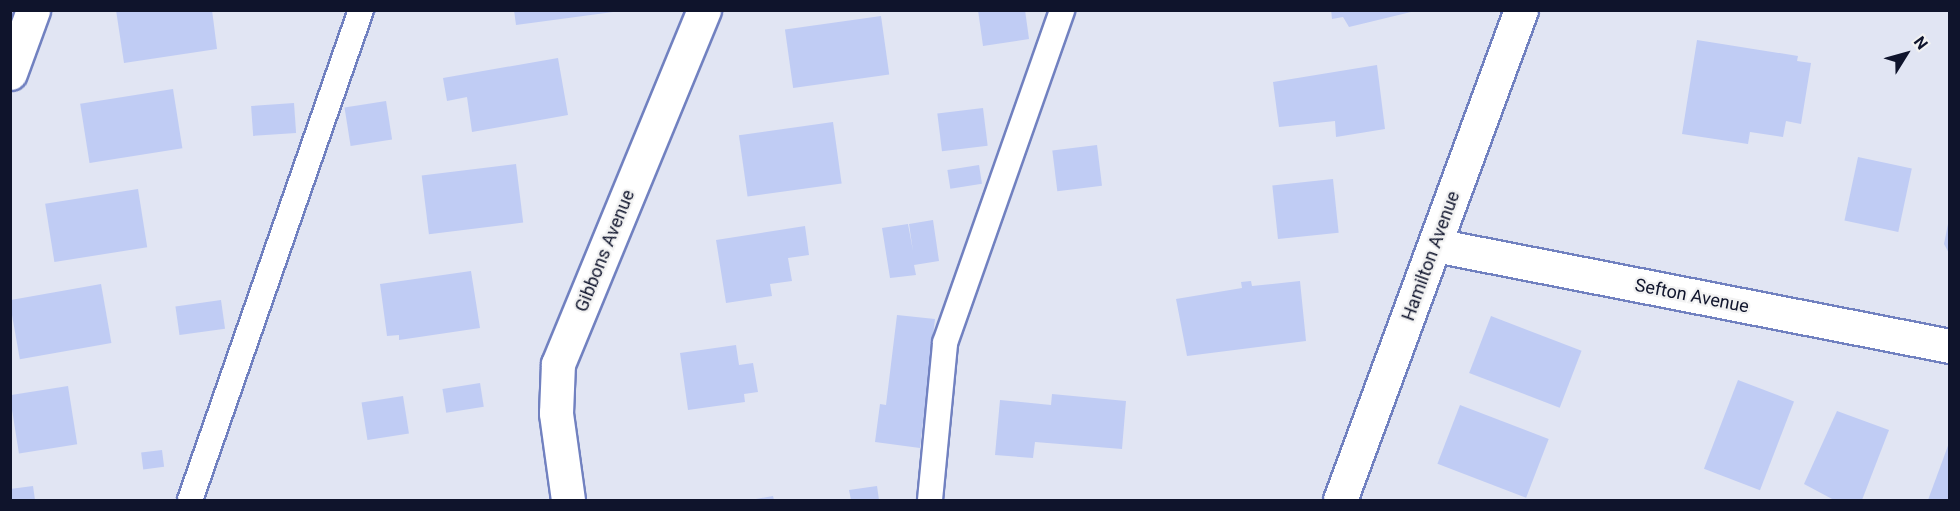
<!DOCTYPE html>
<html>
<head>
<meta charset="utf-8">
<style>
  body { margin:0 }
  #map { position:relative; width:1960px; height:511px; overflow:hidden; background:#e1e5f3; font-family:Roboto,sans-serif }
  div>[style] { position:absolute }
  .building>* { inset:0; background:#c0ccf4; transform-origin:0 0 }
  .roads { filter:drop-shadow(2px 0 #7181c0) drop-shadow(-2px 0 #7181c0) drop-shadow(0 2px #7181c0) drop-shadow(0 -2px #7181c0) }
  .service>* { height:24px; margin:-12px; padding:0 12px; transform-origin:12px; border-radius:12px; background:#fff }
  .minor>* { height:33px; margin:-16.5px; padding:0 16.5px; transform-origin:16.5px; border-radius:16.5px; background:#fff }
  .tertiary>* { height:33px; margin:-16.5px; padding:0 16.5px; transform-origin:16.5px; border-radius:16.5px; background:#fff }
  .secondary>* { height:33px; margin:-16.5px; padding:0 16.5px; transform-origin:16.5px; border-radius:16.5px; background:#fff }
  span { translate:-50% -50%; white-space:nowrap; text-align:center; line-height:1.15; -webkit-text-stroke:4.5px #f2f2f2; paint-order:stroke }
  .street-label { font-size:18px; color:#0f142c }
  .frame { position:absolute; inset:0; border:12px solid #0f142c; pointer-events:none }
  .north { position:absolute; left:1876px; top:24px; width:60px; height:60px; -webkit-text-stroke:4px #f2f2f2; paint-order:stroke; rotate:53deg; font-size:16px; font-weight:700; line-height:24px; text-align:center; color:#0f142c }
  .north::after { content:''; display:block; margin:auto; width:21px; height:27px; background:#0f142c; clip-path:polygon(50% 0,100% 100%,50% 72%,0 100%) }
</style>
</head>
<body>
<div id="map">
  <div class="building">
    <i style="clip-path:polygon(116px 10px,212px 10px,217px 49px,124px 63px)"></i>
    <i style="clip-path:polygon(514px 10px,613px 10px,613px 12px,516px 25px)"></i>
    <i style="clip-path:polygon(978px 10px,1025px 10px,1029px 39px,983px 46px)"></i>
    <i style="clip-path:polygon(1331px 10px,1411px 10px,1411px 12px,1349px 27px,1343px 17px,1332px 19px)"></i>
    <i style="left:881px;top:16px;width:59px;height:97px;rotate:82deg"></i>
    <i style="clip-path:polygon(1697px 40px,1798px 56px,1797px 61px,1811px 63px,1801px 124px,1786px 121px,1783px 137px,1750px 132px,1748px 144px,1682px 134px)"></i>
    <i style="clip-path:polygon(558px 58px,568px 115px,472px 132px,467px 97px,447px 101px,443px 78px)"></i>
    <i style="clip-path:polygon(1377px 65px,1385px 129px,1336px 137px,1335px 121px,1279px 127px,1273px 82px)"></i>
    <i style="left:173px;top:89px;width:60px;height:94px;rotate:81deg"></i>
    <i style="left:386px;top:101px;width:39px;height:42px;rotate:81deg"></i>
    <i style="left:294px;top:103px;width:30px;height:43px;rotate:86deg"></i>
    <i style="left:983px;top:108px;width:38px;height:46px;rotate:83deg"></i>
    <i style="left:833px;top:122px;width:62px;height:95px;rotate:82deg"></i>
    <i style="left:1097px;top:145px;width:41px;height:45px;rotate:83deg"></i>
    <i style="left:1858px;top:157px;width:55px;height:65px;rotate:12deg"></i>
    <i style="left:516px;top:164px;width:59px;height:95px;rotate:83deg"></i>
    <i style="left:979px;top:165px;width:19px;height:32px;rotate:81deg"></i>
    <i style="left:1333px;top:179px;width:54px;height:61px;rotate:84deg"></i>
    <i style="left:138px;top:189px;width:59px;height:94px;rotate:81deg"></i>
    <i style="clip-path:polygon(933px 220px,939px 261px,914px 265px,916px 275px,890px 278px,882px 228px,908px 224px,913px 251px,909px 224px)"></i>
    <i style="clip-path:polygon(1948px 224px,1950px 225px,1950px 255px,1944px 244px)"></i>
    <i style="clip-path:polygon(805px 226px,809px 255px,788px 258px,792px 281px,770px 284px,772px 296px,726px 303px,716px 240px)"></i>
    <i style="clip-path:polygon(471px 271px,480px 328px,399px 340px,399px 335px,387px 336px,380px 284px)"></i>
    <i style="clip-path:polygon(1251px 281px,1252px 286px,1300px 281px,1306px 341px,1187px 356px,1176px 299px,1242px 288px,1241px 282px)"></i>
    <i style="left:101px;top:284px;width:60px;height:93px;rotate:80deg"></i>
    <i style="left:221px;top:300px;width:29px;height:46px;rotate:82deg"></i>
    <i style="clip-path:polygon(897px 315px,935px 319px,920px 448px,875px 442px,880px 404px,886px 405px)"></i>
    <i style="left:1491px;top:316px;width:97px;height:61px;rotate:21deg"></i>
    <i style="clip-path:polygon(736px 345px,739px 365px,753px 363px,758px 392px,744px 394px,745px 402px,688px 410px,680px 353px)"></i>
    <i style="left:1738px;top:380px;width:60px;height:95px;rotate:21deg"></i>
    <i style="left:480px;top:383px;width:24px;height:38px;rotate:81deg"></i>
    <i style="left:68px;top:386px;width:59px;height:59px;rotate:81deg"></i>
    <i style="clip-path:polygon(1052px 394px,1126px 401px,1122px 449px,1035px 442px,1033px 458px,995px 455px,1000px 400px,1051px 405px)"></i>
    <i style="left:403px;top:396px;width:38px;height:42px;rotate:81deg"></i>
    <i style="left:1460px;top:405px;width:95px;height:63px;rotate:21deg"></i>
    <i style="clip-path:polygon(1837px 411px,1889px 430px,1862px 500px,1834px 500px,1804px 484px)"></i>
    <i style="clip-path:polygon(1949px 443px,1950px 500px,1928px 500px)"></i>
    <i style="left:162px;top:450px;width:17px;height:21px;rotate:83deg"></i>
    <i style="clip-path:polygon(33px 486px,35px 500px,10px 500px,10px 489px)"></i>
    <i style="clip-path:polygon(877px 486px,879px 500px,851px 500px,849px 490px)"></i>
    <i style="clip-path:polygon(773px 496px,774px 500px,756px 500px,756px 499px)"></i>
  </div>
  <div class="roads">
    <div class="service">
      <i style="left:190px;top:500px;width:519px;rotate:-70.76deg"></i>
      <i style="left:930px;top:500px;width:158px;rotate:-84.5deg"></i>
      <i style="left:945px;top:343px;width:353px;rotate:-70.6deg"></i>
    </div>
    <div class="minor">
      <i style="left:1435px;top:245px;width:525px;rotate:11.1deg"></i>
      <i style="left:568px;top:500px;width:88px;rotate:-97.9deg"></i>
      <i style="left:556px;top:413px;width:49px;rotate:-87.7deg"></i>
      <i style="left:558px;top:364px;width:383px;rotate:-67.6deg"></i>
    </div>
    <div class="tertiary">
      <i style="left:1340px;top:500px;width:522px;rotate:-69.73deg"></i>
    </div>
    <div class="secondary">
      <i style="left:10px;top:73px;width:67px;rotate:-69.9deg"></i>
    </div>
  </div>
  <div class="street-label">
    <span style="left:605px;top:251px;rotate:-68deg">Gibbons Avenue</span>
    <span style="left:1431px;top:256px;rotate:-70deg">Hamilton Avenue</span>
    <span style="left:1692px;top:296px;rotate:11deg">Sefton Avenue</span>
  </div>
  <div class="frame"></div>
  <div class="north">N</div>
</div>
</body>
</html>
